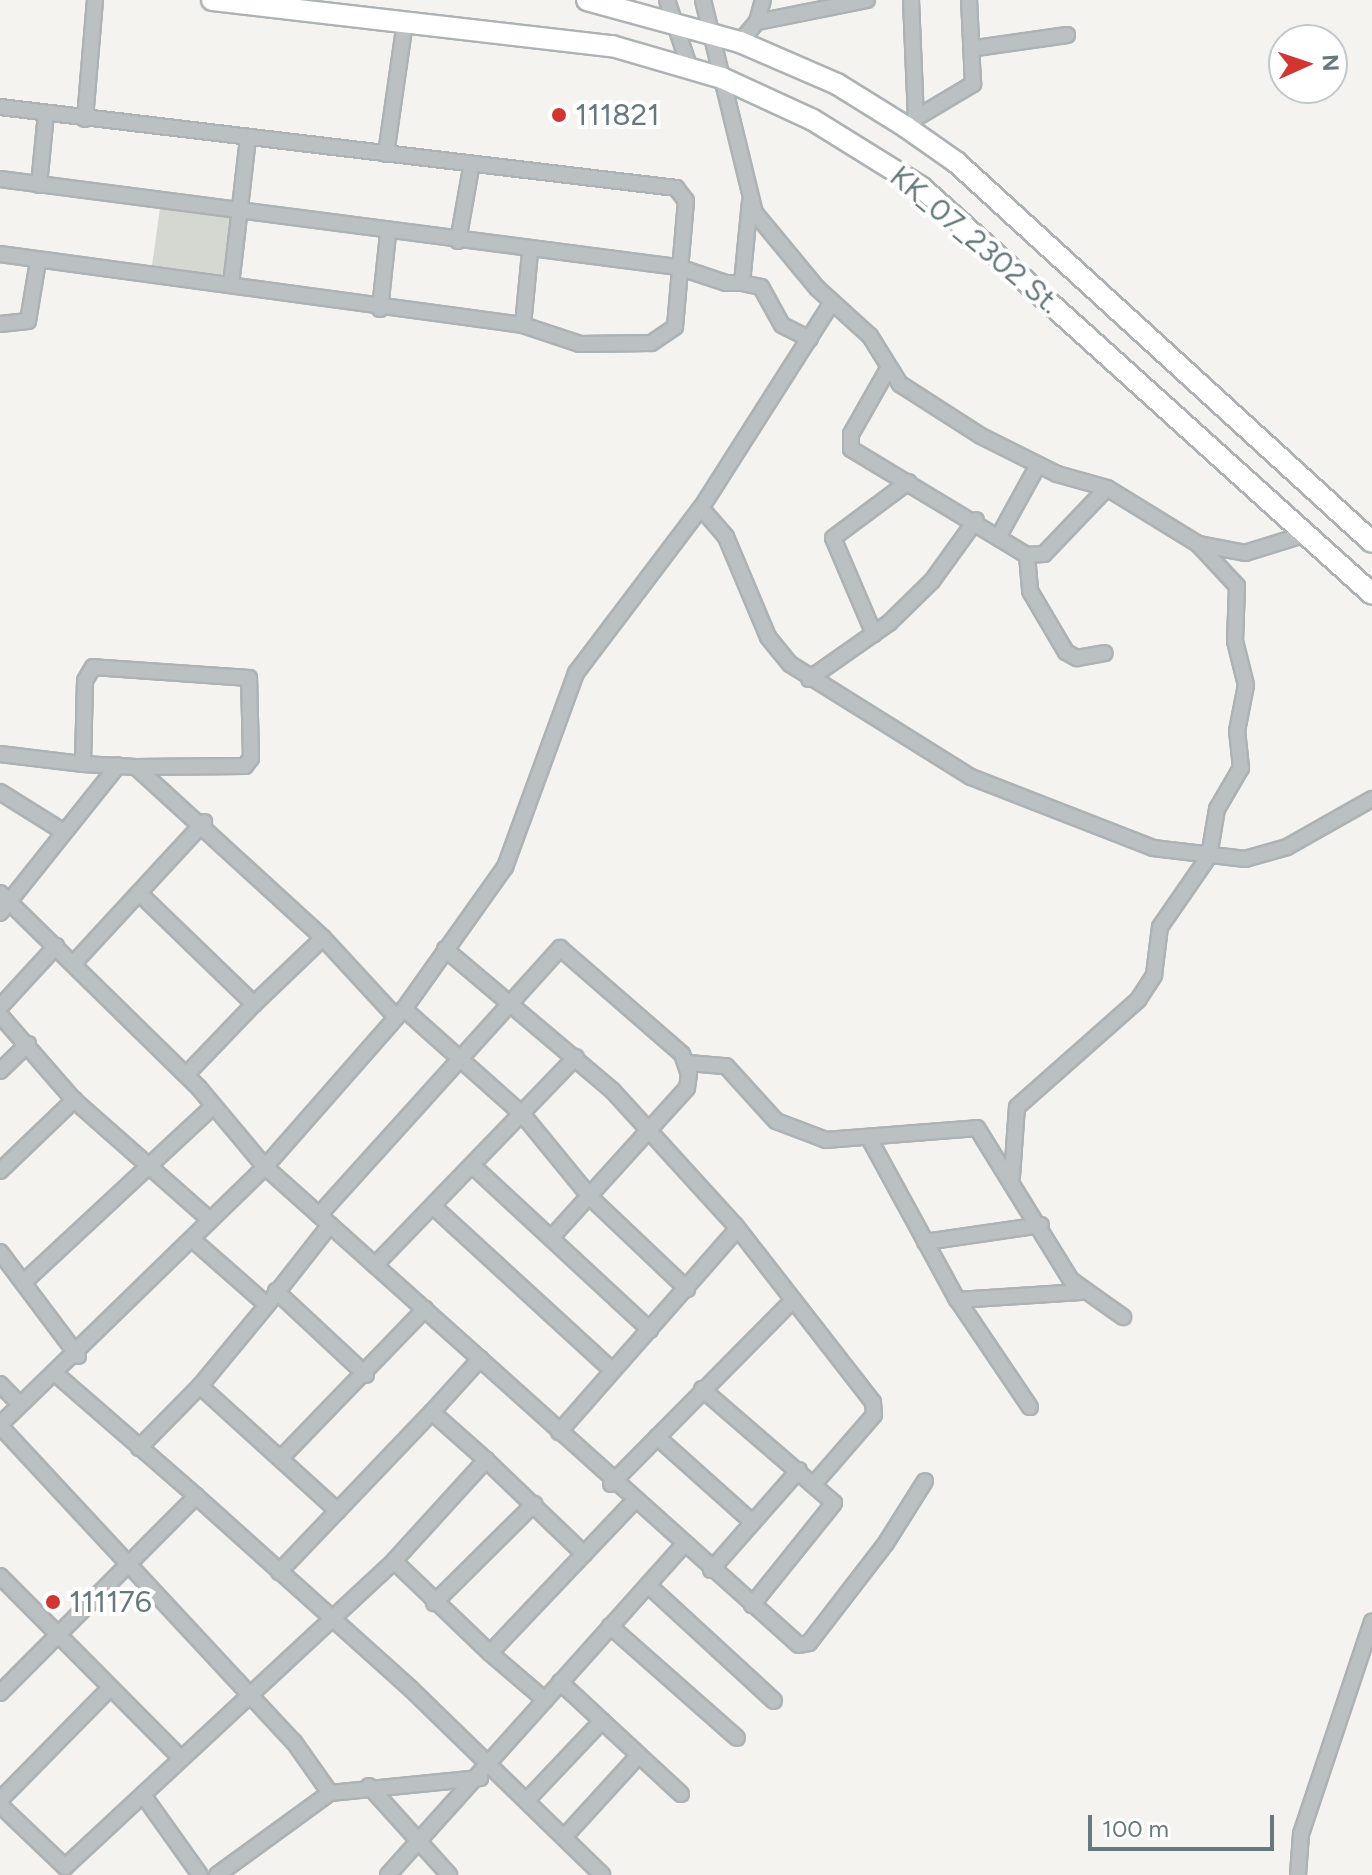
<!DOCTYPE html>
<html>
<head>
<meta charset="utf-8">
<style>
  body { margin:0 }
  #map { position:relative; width:1372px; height:1875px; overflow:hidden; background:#f4f3f0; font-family:Figtree,sans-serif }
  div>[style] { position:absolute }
  .green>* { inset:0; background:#d5d8d0; transform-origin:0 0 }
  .roads { filter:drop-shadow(2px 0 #adb3b5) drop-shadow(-2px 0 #adb3b5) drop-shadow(0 2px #adb3b5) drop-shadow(0 -2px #adb3b5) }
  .minor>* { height:14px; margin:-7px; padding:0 7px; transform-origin:7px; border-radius:7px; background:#bbc0c2 }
  .major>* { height:20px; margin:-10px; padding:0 10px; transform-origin:10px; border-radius:10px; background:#fff }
  .dots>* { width:22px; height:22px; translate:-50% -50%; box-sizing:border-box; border:4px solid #fff; border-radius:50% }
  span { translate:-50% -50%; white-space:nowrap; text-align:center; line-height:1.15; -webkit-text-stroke:8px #fff; paint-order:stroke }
  .poi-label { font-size:30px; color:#66797f }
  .left { translate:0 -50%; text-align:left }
  .street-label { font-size:30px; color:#66797f }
  .north { position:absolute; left:1268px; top:24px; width:80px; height:80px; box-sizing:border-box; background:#fff; border:2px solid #c2c9cc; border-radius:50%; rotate:87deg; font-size:22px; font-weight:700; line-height:32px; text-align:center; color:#66797f }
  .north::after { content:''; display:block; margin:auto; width:28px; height:36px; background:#d23633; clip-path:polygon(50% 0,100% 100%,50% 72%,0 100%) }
  .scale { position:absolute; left:1088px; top:1815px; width:186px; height:36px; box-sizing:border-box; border:4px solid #66797f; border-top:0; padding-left:10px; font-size:24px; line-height:28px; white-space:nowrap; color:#66797f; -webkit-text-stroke:6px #fff; paint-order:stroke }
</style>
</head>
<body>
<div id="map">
  <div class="green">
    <i style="left:161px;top:201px;width:80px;height:74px;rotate:8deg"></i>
  </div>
  <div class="roads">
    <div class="minor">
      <i style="left:667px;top:0;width:73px;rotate:71.6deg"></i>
      <i style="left:703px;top:0;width:219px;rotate:76.3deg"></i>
      <i style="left:755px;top:213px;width:97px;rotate:50.4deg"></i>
      <i style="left:817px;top:288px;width:72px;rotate:42.2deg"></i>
      <i style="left:870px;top:336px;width:57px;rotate:58deg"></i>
      <i style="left:900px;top:384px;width:96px;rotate:32.7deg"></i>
      <i style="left:981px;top:436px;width:85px;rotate:26.6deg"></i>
      <i style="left:1057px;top:474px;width:52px;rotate:15.6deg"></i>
      <i style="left:1107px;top:488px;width:107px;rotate:31.6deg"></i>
      <i style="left:1198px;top:544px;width:48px;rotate:10.8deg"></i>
      <i style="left:1245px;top:553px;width:64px;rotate:-17.3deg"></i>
      <i style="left:911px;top:0;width:119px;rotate:87.6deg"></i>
      <i style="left:757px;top:22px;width:23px;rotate:-75deg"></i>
      <i style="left:740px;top:42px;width:26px;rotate:-50deg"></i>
      <i style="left:757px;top:22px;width:112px;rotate:-11.3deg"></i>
      <i style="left:976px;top:48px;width:92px;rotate:-8.1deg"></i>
      <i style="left:0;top:107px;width:681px;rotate:6.83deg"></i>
      <i style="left:676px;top:188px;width:16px;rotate:52deg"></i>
      <i style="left:686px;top:201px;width:126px;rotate:95deg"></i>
      <i style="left:675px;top:327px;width:29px;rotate:146deg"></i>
      <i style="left:651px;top:343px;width:71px;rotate:179.2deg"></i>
      <i style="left:580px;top:344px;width:60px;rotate:-161.6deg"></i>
      <i style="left:523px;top:325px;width:528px;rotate:-172.27deg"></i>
      <i style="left:921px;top:115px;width:61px;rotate:-30.8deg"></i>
      <i style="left:973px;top:84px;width:84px;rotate:-92.7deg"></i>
      <i style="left:85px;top:119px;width:119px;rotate:-85.2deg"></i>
      <i style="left:386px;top:154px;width:133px;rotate:-81.8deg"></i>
      <i style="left:0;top:179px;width:684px;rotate:7.4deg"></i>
      <i style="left:678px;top:267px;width:51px;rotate:18.4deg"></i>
      <i style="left:726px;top:283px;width:16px"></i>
      <i style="left:742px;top:283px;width:81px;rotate:-84.4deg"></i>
      <i style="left:39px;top:185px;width:71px;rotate:-84.4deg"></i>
      <i style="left:458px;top:241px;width:74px;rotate:-79.9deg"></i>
      <i style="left:742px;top:283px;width:19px;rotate:12deg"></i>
      <i style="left:761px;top:287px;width:43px;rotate:61.1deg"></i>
      <i style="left:782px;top:325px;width:31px;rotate:27deg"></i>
      <i style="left:231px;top:285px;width:147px;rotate:-83.4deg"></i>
      <i style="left:380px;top:309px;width:75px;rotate:-83.9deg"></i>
      <i style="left:0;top:324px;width:28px;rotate:-6deg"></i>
      <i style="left:28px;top:321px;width:61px;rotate:-80.5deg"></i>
      <i style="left:523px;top:325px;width:73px;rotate:-84.5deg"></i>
      <i style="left:888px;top:369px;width:75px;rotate:119.6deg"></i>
      <i style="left:851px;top:434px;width:15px;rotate:90deg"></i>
      <i style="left:851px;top:449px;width:205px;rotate:31.1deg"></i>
      <i style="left:1027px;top:555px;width:17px;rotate:-3deg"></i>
      <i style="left:1044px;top:554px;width:91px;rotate:-46.3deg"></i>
      <i style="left:701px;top:508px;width:38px;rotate:49deg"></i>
      <i style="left:726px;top:537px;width:108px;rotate:67.2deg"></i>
      <i style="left:768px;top:637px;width:35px;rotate:51deg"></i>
      <i style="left:790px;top:664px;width:213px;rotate:32deg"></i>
      <i style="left:971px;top:777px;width:195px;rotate:21.3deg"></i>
      <i style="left:1153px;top:848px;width:93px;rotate:6.8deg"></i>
      <i style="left:1245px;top:859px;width:44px;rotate:-15.9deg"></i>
      <i style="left:1287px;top:847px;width:98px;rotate:-29.5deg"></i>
      <i style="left:1000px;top:534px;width:79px;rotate:-61.2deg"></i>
      <i style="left:1027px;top:555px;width:36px;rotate:85deg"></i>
      <i style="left:1030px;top:591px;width:71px;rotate:59.5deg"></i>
      <i style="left:1066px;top:652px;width:13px;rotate:29deg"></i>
      <i style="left:1077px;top:658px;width:28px;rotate:-10deg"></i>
      <i style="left:874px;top:634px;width:104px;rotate:-113.1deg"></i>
      <i style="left:833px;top:538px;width:94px;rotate:-36.7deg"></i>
      <i style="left:809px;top:679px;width:98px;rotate:-35deg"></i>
      <i style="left:889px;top:623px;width:60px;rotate:-44.3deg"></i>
      <i style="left:932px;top:581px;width:75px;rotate:-54.2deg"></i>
      <i style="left:0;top:754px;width:84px;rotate:6.9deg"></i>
      <i style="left:83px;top:764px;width:53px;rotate:3.2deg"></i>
      <i style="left:136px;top:767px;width:109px;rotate:-0.5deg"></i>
      <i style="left:245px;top:766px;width:10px;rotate:-53deg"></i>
      <i style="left:251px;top:758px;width:80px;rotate:-91.4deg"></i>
      <i style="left:249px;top:678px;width:156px;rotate:-176deg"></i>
      <i style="left:93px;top:667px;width:16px;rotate:120deg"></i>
      <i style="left:85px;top:681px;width:83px;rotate:91.4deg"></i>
      <i style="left:136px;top:767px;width:253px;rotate:42.4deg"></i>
      <i style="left:323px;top:938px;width:95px;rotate:136.3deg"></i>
      <i style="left:0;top:792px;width:75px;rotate:32deg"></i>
      <i style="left:0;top:893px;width:279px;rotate:44.4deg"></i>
      <i style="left:199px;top:1088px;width:103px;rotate:50.1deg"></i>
      <i style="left:265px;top:1167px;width:370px;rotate:135.8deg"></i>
      <i style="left:139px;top:893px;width:160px;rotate:44deg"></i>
      <i style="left:254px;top:1004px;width:98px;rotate:133.8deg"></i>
      <i style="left:0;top:913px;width:189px;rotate:-51.4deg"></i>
      <i style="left:323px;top:938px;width:106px;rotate:47.3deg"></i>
      <i style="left:445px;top:949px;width:219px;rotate:40.2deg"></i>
      <i style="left:612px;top:1090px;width:183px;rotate:47.7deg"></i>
      <i style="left:735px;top:1225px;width:224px;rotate:52.1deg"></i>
      <i style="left:873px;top:1402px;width:13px;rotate:86deg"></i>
      <i style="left:874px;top:1415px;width:91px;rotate:131deg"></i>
      <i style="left:74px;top:963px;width:192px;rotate:-47.3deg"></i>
      <i style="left:0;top:1007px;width:83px;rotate:-47.4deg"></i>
      <i style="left:404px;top:1009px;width:159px;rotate:41.7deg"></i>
      <i style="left:523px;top:1115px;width:106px;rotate:50.7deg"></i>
      <i style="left:590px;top:1197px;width:134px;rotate:43.5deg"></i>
      <i style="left:0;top:1015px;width:113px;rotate:49deg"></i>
      <i style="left:74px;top:1100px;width:181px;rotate:41.4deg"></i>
      <i style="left:688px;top:1063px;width:38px;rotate:5deg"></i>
      <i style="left:726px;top:1066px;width:74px;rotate:47.7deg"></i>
      <i style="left:776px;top:1121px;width:53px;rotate:20.8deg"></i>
      <i style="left:826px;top:1140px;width:151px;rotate:-4.5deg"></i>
      <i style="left:977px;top:1128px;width:179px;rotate:58.3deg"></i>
      <i style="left:1071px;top:1280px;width:64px;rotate:35.4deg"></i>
      <i style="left:0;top:1071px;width:39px;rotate:-44deg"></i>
      <i style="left:869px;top:1138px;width:180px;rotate:61.4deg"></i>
      <i style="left:955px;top:1296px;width:134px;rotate:56deg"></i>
      <i style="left:474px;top:1167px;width:240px;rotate:42.8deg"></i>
      <i style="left:0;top:1171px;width:103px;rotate:-43.8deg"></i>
      <i style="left:1012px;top:1176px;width:69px;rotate:-85.9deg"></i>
      <i style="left:1017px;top:1107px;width:162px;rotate:-41.5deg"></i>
      <i style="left:1138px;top:1000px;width:30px;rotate:-57deg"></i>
      <i style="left:1154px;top:975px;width:48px;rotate:-82.9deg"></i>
      <i style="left:1160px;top:927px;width:86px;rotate:-55.4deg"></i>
      <i style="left:1209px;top:856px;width:48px;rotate:-80.3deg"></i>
      <i style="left:1217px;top:809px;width:48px;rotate:-59.7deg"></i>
      <i style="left:1241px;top:768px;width:37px;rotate:-96deg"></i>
      <i style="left:1237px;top:731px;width:47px;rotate:-78.9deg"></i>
      <i style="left:1246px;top:685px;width:45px;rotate:-104deg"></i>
      <i style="left:1235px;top:641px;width:55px;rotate:-87.9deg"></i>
      <i style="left:1237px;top:586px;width:57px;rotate:-132.9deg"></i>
      <i style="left:435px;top:1208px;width:239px;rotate:42.5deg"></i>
      <i style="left:319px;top:1215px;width:360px;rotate:-47.9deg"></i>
      <i style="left:560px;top:948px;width:162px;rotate:41deg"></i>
      <i style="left:682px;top:1054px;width:21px;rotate:71deg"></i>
      <i style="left:689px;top:1074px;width:14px;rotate:98deg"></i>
      <i style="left:687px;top:1088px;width:201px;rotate:132.2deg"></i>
      <i style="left:193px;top:1240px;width:98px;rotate:41.3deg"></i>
      <i style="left:267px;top:1305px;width:102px;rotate:-51.8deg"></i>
      <i style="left:925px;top:1242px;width:117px;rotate:-8.3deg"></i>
      <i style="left:0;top:1252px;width:130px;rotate:53.1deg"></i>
      <i style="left:375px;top:1265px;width:289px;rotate:-46deg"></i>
      <i style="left:25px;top:1281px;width:257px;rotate:-42.9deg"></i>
      <i style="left:276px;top:1291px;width:123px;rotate:43deg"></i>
      <i style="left:957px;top:1300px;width:124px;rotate:-3.7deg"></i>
      <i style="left:480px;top:1359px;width:428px;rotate:41.9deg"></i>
      <i style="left:799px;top:1645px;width:10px;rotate:-11deg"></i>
      <i style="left:809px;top:1643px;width:126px;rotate:-52.4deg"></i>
      <i style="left:886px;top:1543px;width:73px;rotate:-57.8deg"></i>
      <i style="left:57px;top:1375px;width:184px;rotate:41deg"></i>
      <i style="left:0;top:1384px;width:28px;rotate:46deg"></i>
      <i style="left:200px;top:1386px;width:105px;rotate:-50.4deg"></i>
      <i style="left:702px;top:1389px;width:174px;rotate:40.8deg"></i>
      <i style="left:834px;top:1503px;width:131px;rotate:128.8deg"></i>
      <i style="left:0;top:1426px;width:432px;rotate:47.1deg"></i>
      <i style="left:294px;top:1742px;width:62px;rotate:54.8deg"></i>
      <i style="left:559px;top:1432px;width:266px;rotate:-48.7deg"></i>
      <i style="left:657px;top:1437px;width:127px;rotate:41.8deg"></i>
      <i style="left:139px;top:1448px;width:87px;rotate:-45.5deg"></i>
      <i style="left:200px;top:1386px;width:186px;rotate:42.2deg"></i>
      <i style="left:282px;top:1457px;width:206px;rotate:-46deg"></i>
      <i style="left:486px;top:1460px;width:136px;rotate:43.8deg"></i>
      <i style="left:611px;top:1484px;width:259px;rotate:-45.3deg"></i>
      <i style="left:394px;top:1561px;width:133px;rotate:43.8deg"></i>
      <i style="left:490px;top:1653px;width:209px;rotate:-46.5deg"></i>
      <i style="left:711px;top:1570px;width:133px;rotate:-48.7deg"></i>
      <i style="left:279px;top:1572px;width:221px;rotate:-46.3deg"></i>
      <i style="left:0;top:1576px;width:257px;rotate:45.2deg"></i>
      <i style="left:648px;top:1585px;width:171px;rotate:42.6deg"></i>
      <i style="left:434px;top:1603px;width:141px;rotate:-44.7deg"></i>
      <i style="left:610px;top:1626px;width:169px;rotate:41.4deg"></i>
      <i style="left:560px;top:1682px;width:165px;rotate:42.8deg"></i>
      <i style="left:0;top:1693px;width:278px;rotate:-45.1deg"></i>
      <i style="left:196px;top:1496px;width:289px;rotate:41.9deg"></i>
      <i style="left:411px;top:1689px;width:267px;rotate:44.2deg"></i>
      <i style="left:545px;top:1700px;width:205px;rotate:-48.2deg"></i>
      <i style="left:369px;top:1786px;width:120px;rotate:48deg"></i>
      <i style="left:143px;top:1795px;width:98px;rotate:54.5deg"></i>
      <i style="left:0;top:1800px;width:157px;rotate:-45.5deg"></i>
      <i style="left:527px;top:1800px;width:109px;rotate:-46.5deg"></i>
      <i style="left:0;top:1805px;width:90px;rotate:43.6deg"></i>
      <i style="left:65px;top:1867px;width:449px;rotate:-42.9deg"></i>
      <i style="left:394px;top:1561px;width:137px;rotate:-47.7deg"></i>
      <i style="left:486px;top:1460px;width:72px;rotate:-138.4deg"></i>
      <i style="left:432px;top:1412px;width:72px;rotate:-47.8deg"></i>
      <i style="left:480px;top:1359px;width:288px;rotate:-138.2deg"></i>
      <i style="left:265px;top:1167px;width:210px;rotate:-48.7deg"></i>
      <i style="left:404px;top:1009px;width:174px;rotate:-54.6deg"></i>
      <i style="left:505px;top:867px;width:207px;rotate:-69.9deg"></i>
      <i style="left:576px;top:673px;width:207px;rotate:-52.9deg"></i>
      <i style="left:701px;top:508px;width:244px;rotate:-57.5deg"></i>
      <i style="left:566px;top:1835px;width:108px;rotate:-47.6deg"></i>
      <i style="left:217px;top:1875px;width:140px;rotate:-36deg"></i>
      <i style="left:330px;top:1793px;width:151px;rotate:-5.7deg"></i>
      <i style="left:388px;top:1875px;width:235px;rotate:-48.1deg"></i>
      <i style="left:545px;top:1700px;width:72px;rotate:-139.5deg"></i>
      <i style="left:1298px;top:1875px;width:41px;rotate:-85.8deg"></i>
      <i style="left:1301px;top:1834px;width:224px;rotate:-71.5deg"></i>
    </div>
    <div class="major">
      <i style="left:212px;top:0;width:403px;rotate:6.6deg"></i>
      <i style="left:612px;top:46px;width:115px;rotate:16.2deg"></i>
      <i style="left:722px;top:78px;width:100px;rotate:24.8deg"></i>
      <i style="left:813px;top:120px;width:127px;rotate:31.8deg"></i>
      <i style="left:921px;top:187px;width:607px;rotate:42.06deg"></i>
      <i style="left:587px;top:0;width:159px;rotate:15.4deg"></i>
      <i style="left:740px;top:42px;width:106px;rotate:23.4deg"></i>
      <i style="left:837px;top:84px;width:81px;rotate:31.9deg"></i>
      <i style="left:906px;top:127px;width:61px;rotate:35deg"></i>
      <i style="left:956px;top:162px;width:563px;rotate:42.41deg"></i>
    </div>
  </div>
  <div class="dots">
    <i style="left:559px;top:115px;background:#d23633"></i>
    <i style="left:53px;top:1602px;background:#d23633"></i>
  </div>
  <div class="poi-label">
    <span class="left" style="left:575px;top:115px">111821</span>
    <span class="left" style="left:69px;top:1602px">111176</span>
  </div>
  <div class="street-label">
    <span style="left:975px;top:240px;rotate:40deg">KK_07_2302 St.</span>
  </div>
  <div class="north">N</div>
  <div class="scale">100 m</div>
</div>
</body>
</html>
